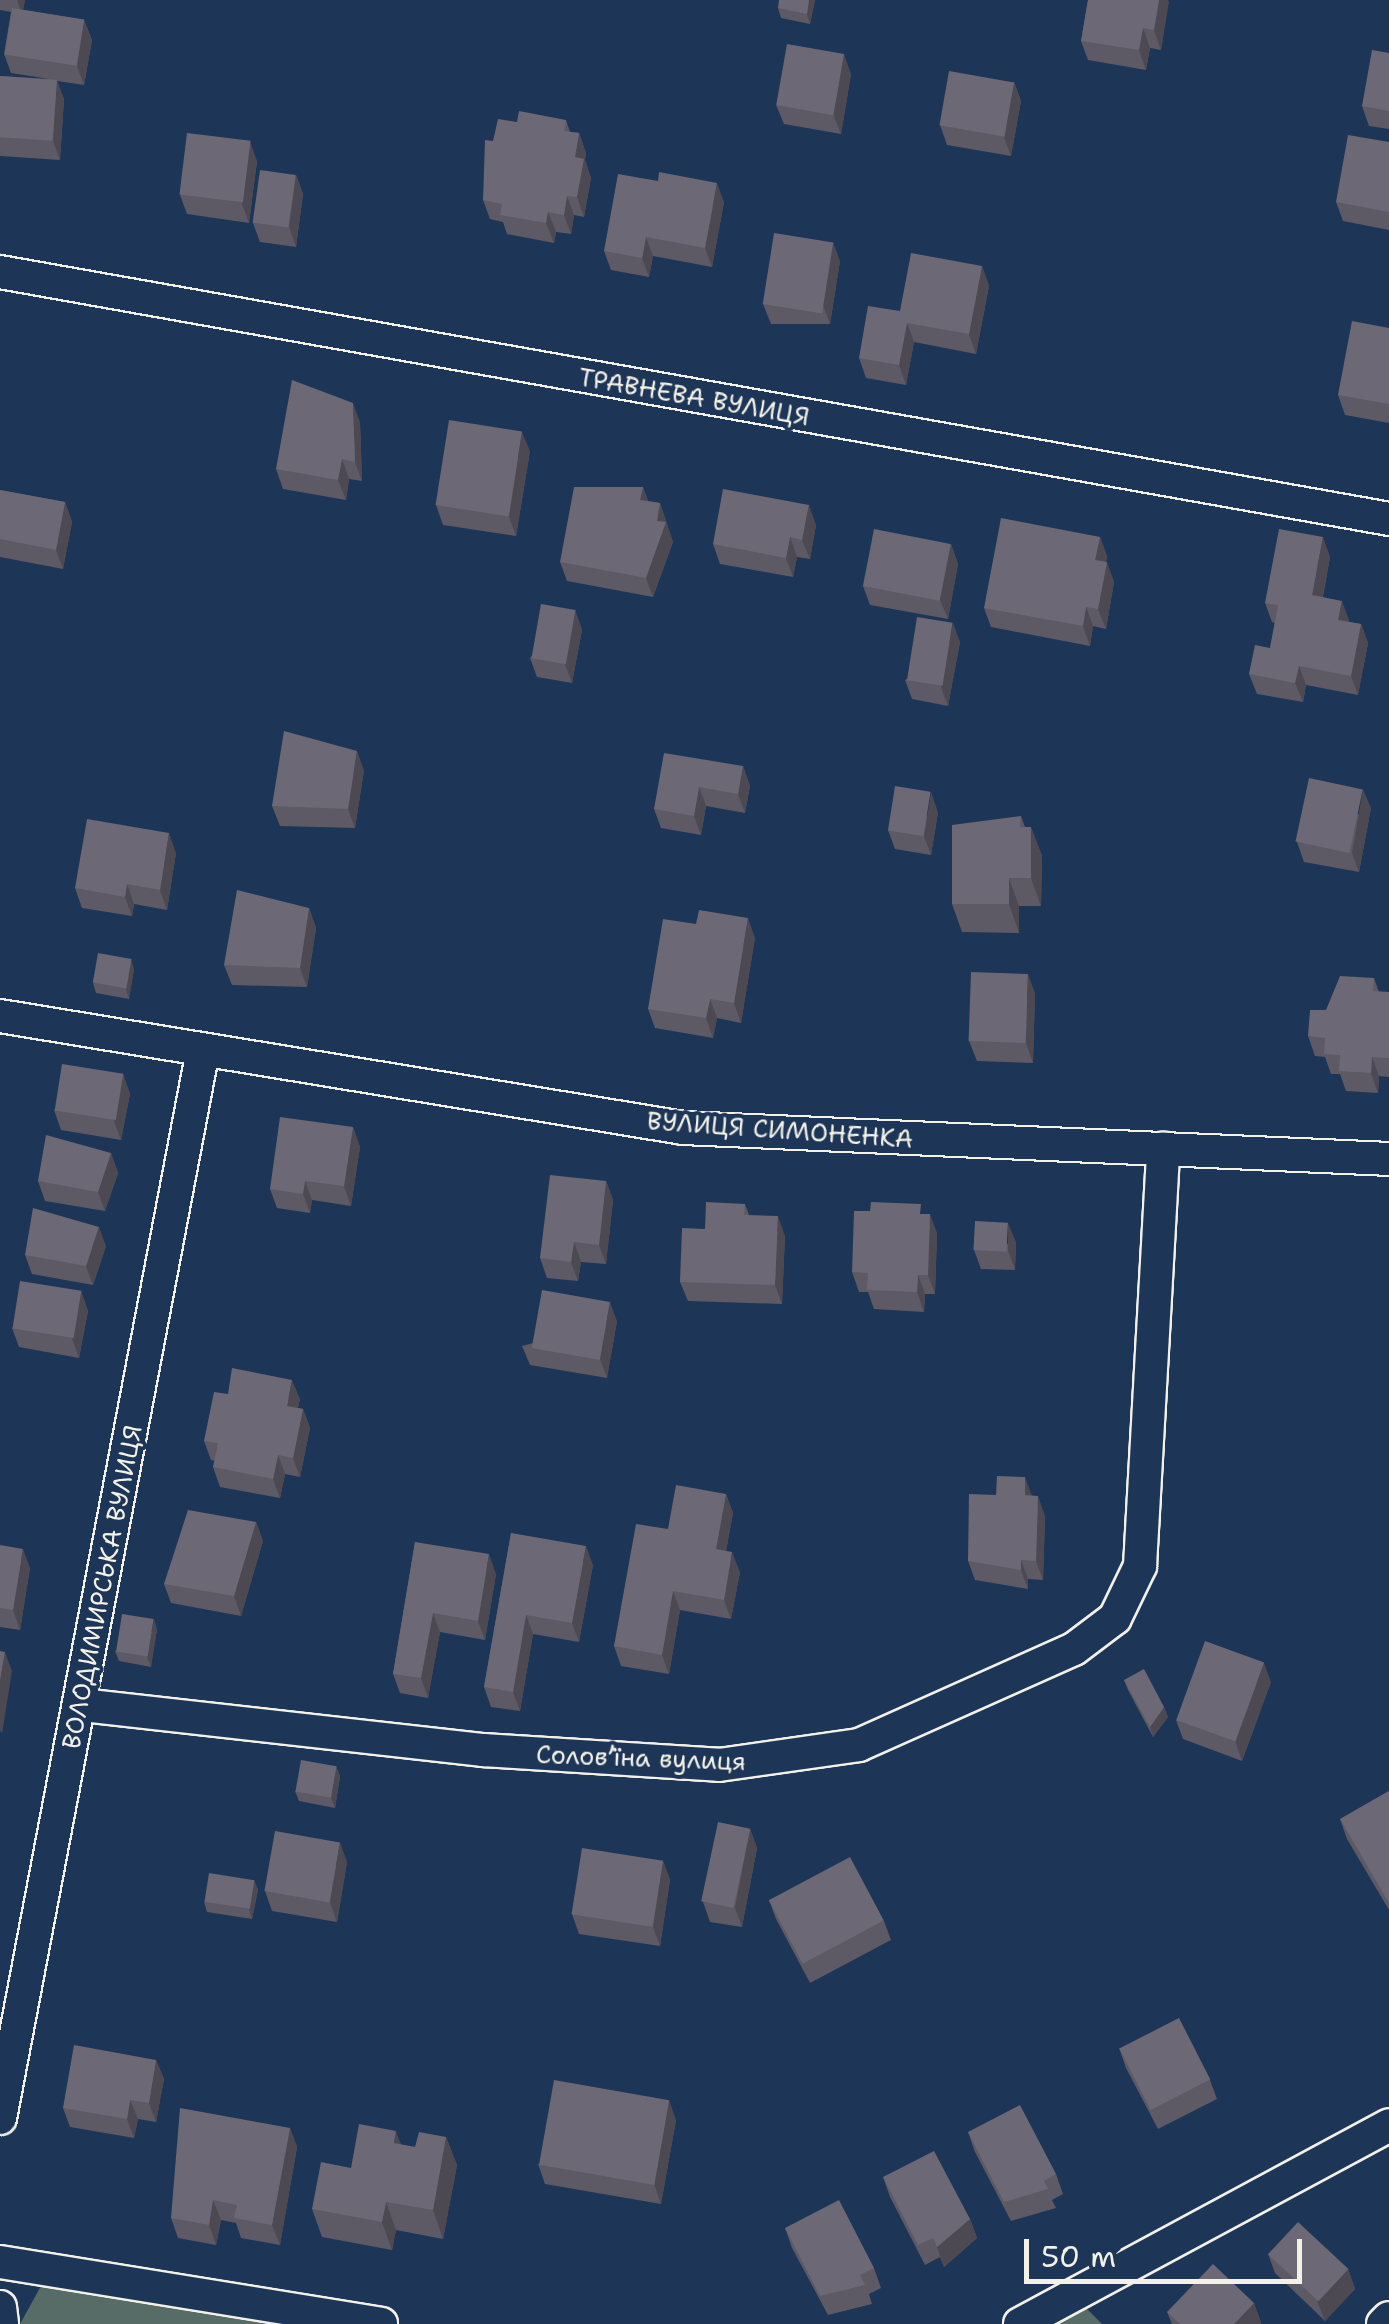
<!DOCTYPE html>
<html>
<head>
<meta charset="utf-8">
<style>
  body { margin:0 }
  #map { position:relative; width:1389px; height:2324px; overflow:hidden; background:#1d3557; font-family:"Shantell Sans",sans-serif }
  div>[style] { position:absolute }
  .green>* { inset:0; background:#586c67 }
  .roads { filter:drop-shadow(2px 0 #f4f1e8) drop-shadow(-2px 0 #f4f1e8) drop-shadow(0 2px #f4f1e8) drop-shadow(0 -2px #f4f1e8) }
  .street>* { height:32px; margin:-16px; padding:0 16px; transform-origin:16px; border-radius:16px; background:#1d3557 }
  .wall>* { inset:0; background:#5d5965 }
  .shaded-wall>* { inset:0; background:#4c4953 }
  .building>* { inset:0; background:#6c6876; transform-origin:0 0 }
  span { translate:-50% -50%; white-space:nowrap; text-align:center; line-height:1.15; -webkit-text-stroke:8px #1d3557; paint-order:stroke }
  .street-label { font-size:25px; color:#f4f1e8 }
  .scale { position:absolute; left:1024px; top:2239px; width:278px; height:45px; box-sizing:border-box; border:5px solid #f4f1e8; border-top:0; padding-left:12px; font-size:30px; line-height:35px; white-space:nowrap; color:#f4f1e8; -webkit-text-stroke:8px #1d3557; paint-order:stroke }
</style>
</head>
<body>
<div id="map">
  <div class="green">
    <i style="clip-path:polygon(69px 2283px,299px 2324px,20px 2324px,41px 2286px)"></i>
    <i style="clip-path:polygon(1085px 2307px,1102px 2324px,1056px 2324px)"></i>
  </div>
  <div class="roads">
    <div class="street">
      <i style="left:0;top:272px;width:1411px;rotate:10.08deg"></i>
      <i style="left:0;top:1016px;width:692px;rotate:9.31deg"></i>
      <i style="left:683px;top:1128px;width:707px;rotate:2.51deg"></i>
      <i style="left:81px;top:1705px;width:405px;rotate:6.4deg"></i>
      <i style="left:483px;top:1750px;width:236px;rotate:3.6deg"></i>
      <i style="left:719px;top:1765px;width:141px;rotate:-8.1deg"></i>
      <i style="left:859px;top:1745px;width:235px;rotate:-24.1deg"></i>
      <i style="left:1074px;top:1649px;width:51px;rotate:-37.1deg"></i>
      <i style="left:1115px;top:1618px;width:58px;rotate:-64.3deg"></i>
      <i style="left:1140px;top:1566px;width:418px;rotate:-86.8deg"></i>
      <i style="left:0;top:2118px;width:1082px;rotate:-79.24deg"></i>
      <i style="left:0;top:2262px;width:386px;rotate:9.2deg"></i>
      <i style="left:0;top:2307px;width:17px;rotate:83deg"></i>
      <i style="left:1020px;top:2324px;width:419px;rotate:-28.3deg"></i>
      <i style="left:1383px;top:2324px;width:8px;rotate:-45deg"></i>
    </div>
  </div>
  <div class="wall">
    <i style="clip-path:polygon(0 0,25px 0,23px 10px,84px 20px,92px 40px,84px 85px,57px 81px,64px 99px,60px 160px,0 156px,0 76px,49px 79px,11px 73px,4px 54px,11px 12px,0 10px)"></i>
    <i style="clip-path:polygon(815px 0,810px 24px,781px 18px,778px 8px)"></i>
    <i style="clip-path:polygon(1088px 0,1168px 0,1161px 50px,1150px 48px,1146px 70px,1088px 60px,1081px 41px)"></i>
    <i style="clip-path:polygon(1389px 53px,1389px 129px,1369px 126px,1362px 106px)"></i>
    <i style="clip-path:polygon(851px 74px,841px 134px,784px 124px,776px 105px)"></i>
    <i style="clip-path:polygon(1014px 82px,1021px 101px,1011px 156px,947px 145px,940px 125px)"></i>
    <i style="clip-path:polygon(566px 120px,570px 132px,579px 133px,586px 153px,585px 160px,591px 178px,584px 217px,574px 215px,571px 234px,556px 232px,554px 243px,507px 234px,503px 222px,490px 219px,483px 200px,493px 141px,517px 122px)"></i>
    <i style="clip-path:polygon(1389px 142px,1389px 230px,1343px 221px,1336px 202px)"></i>
    <i style="clip-path:polygon(257px 161px,249px 223px,187px 214px,180px 195px)"></i>
    <i style="clip-path:polygon(296px 175px,303px 194px,296px 247px,260px 242px,253px 223px)"></i>
    <i style="clip-path:polygon(724px 202px,712px 267px,653px 256px,649px 277px,611px 270px,604px 251px)"></i>
    <i style="clip-path:polygon(840px 261px,830px 324px,771px 324px,763px 304px)"></i>
    <i style="clip-path:polygon(982px 266px,989px 286px,976px 354px,914px 342px,906px 385px,866px 378px,859px 358px,900px 311px)"></i>
    <i style="clip-path:polygon(1389px 328px,1389px 423px,1345px 415px,1338px 395px)"></i>
    <i style="clip-path:polygon(360px 422px,362px 481px,349px 479px,346px 500px,283px 489px,276px 469px)"></i>
    <i style="clip-path:polygon(530px 451px,516px 536px,443px 525px,436px 505px)"></i>
    <i style="clip-path:polygon(643px 487px,648px 501px,660px 503px,673px 542px,653px 597px,567px 581px,560px 562px)"></i>
    <i style="clip-path:polygon(0 490px,65px 502px,72px 522px,63px 569px,0 557px)"></i>
    <i style="clip-path:polygon(816px 525px,810px 559px,797px 557px,793px 577px,720px 564px,713px 544px)"></i>
    <i style="clip-path:polygon(1100px 537px,1107px 556px,1106px 562px,1114px 582px,1106px 629px,1093px 626px,1090px 646px,991px 627px,984px 608px)"></i>
    <i style="clip-path:polygon(951px 544px,958px 564px,948px 619px,870px 605px,863px 586px)"></i>
    <i style="clip-path:polygon(1330px 557px,1323px 597px,1349px 620px,1349px 622px,1361px 624px,1368px 643px,1358px 695px,1306px 685px,1303px 702px,1257px 694px,1249px 674px,1270px 648px,1275px 623px,1272px 622px,1265px 603px)"></i>
    <i style="clip-path:polygon(575px 610px,582px 630px,572px 683px,537px 677px,530px 658px)"></i>
    <i style="clip-path:polygon(960px 642px,948px 706px,912px 699px,905px 680px)"></i>
    <i style="clip-path:polygon(743px 766px,750px 786px,745px 813px,706px 806px,701px 835px,661px 828px,654px 809px)"></i>
    <i style="clip-path:polygon(364px 770px,355px 828px,280px 826px,272px 806px)"></i>
    <i style="clip-path:polygon(1371px 808px,1359px 872px,1304px 862px,1297px 842px)"></i>
    <i style="clip-path:polygon(938px 812px,931px 855px,895px 849px,888px 830px)"></i>
    <i style="clip-path:polygon(1021px 816px,1025px 827px,1042px 855px,1041px 906px,1019px 906px,1019px 933px,962px 932px,952px 904px)"></i>
    <i style="clip-path:polygon(176px 853px,167px 910px,134px 904px,132px 916px,82px 908px,75px 888px)"></i>
    <i style="clip-path:polygon(309px 908px,316px 928px,307px 987px,232px 985px,224px 965px)"></i>
    <i style="clip-path:polygon(755px 938px,741px 1023px,717px 1018px,713px 1038px,655px 1028px,648px 1009px)"></i>
    <i style="clip-path:polygon(134px 969px,129px 999px,96px 993px,93px 983px)"></i>
    <i style="clip-path:polygon(1374px 978px,1379px 992px,1389px 992px,1389px 1077px,1379px 1076px,1378px 1093px,1346px 1091px,1340px 1074px,1331px 1074px,1325px 1057px,1315px 1056px,1308px 1036px,1326px 1010px)"></i>
    <i style="clip-path:polygon(1035px 993px,1033px 1063px,977px 1061px,969px 1041px)"></i>
    <i style="clip-path:polygon(123px 1074px,130px 1094px,121px 1140px,61px 1130px,54px 1110px)"></i>
    <i style="clip-path:polygon(353px 1127px,360px 1147px,351px 1206px,312px 1200px,310px 1213px,277px 1208px,270px 1189px)"></i>
    <i style="clip-path:polygon(111px 1153px,118px 1173px,105px 1211px,45px 1201px,38px 1181px)"></i>
    <i style="clip-path:polygon(606px 1181px,613px 1200px,606px 1264px,581px 1262px,578px 1281px,547px 1278px,540px 1258px)"></i>
    <i style="clip-path:polygon(745px 1204px,749px 1215px,785px 1236px,782px 1304px,688px 1301px,680px 1282px,705px 1229px)"></i>
    <i style="clip-path:polygon(925px 1214px,937px 1233px,935px 1294px,925px 1294px,924px 1312px,874px 1309px,868px 1292px,859px 1292px,852px 1272px)"></i>
    <i style="clip-path:polygon(1016px 1242px,1015px 1270px,981px 1269px,974px 1250px)"></i>
    <i style="clip-path:polygon(106px 1246px,93px 1285px,32px 1274px,25px 1255px)"></i>
    <i style="clip-path:polygon(81px 1291px,88px 1311px,79px 1358px,19px 1347px,12px 1328px)"></i>
    <i style="clip-path:polygon(617px 1321px,607px 1378px,530px 1365px,522px 1346px)"></i>
    <i style="clip-path:polygon(228px 1394px,300px 1399px,298px 1408px,303px 1409px,310px 1428px,300px 1477px,285px 1474px,280px 1498px,220px 1487px,213px 1467px,215px 1461px,211px 1460px,204px 1441px)"></i>
    <i style="clip-path:polygon(726px 1494px,733px 1513px,726px 1551px,740px 1572px,731px 1619px,680px 1610px,669px 1674px,621px 1666px,614px 1646px,668px 1529px)"></i>
    <i style="clip-path:polygon(1032px 1496px,1045px 1516px,1043px 1580px,1028px 1579px,1028px 1589px,975px 1580px,968px 1561px)"></i>
    <i style="clip-path:polygon(256px 1522px,263px 1541px,241px 1616px,171px 1603px,164px 1584px)"></i>
    <i style="clip-path:polygon(511px 1533px,593px 1565px,579px 1642px,533px 1634px,520px 1711px,491px 1707px,484px 1687px)"></i>
    <i style="clip-path:polygon(415px 1542px,496px 1574px,485px 1640px,440px 1632px,428px 1698px,400px 1693px,393px 1674px)"></i>
    <i style="clip-path:polygon(0 1545px,30px 1568px,20px 1630px,0 1627px)"></i>
    <i style="clip-path:polygon(157px 1629px,151px 1667px,119px 1661px,115px 1651px)"></i>
    <i style="clip-path:polygon(1124px 1680px,1164px 1707px,1168px 1717px,1153px 1737px,1128px 1690px)"></i>
    <i style="clip-path:polygon(1271px 1682px,1242px 1761px,1183px 1739px,1176px 1720px)"></i>
    <i style="clip-path:polygon(336px 1766px,340px 1776px,335px 1808px,299px 1801px,295px 1791px)"></i>
    <i style="clip-path:polygon(1389px 1791px,1389px 1910px,1347px 1839px,1340px 1819px)"></i>
    <i style="clip-path:polygon(750px 1829px,757px 1848px,742px 1927px,710px 1922px,703px 1902px)"></i>
    <i style="clip-path:polygon(663px 1861px,670px 1880px,660px 1946px,579px 1934px,572px 1914px)"></i>
    <i style="clip-path:polygon(347px 1862px,337px 1922px,272px 1911px,265px 1891px)"></i>
    <i style="clip-path:polygon(254px 1880px,258px 1890px,252px 1919px,207px 1912px,204px 1902px)"></i>
    <i style="clip-path:polygon(769px 1900px,884px 1921px,891px 1940px,810px 1983px,776px 1919px)"></i>
    <i style="clip-path:polygon(1119px 2048px,1210px 2080px,1217px 2099px,1158px 2129px,1126px 2068px)"></i>
    <i style="clip-path:polygon(156px 2060px,164px 2079px,156px 2122px,138px 2119px,134px 2138px,70px 2127px,63px 2108px)"></i>
    <i style="clip-path:polygon(676px 2120px,661px 2204px,545px 2184px,538px 2164px)"></i>
    <i style="clip-path:polygon(290px 2128px,297px 2147px,280px 2245px,241px 2238px,236px 2223px,221px 2220px,216px 2245px,178px 2238px,171px 2218px)"></i>
    <i style="clip-path:polygon(968px 2132px,1056px 2174px,1063px 2194px,1052px 2200px,1056px 2208px,1011px 2221px,975px 2152px)"></i>
    <i style="clip-path:polygon(446px 2137px,457px 2165px,443px 2239px,396px 2230px,392px 2250px,322px 2237px,312px 2209px,351px 2168px,401px 2145px,415px 2147px)"></i>
    <i style="clip-path:polygon(883px 2177px,970px 2219px,977px 2238px,944px 2267px,940px 2257px,925px 2265px,890px 2197px)"></i>
    <i style="clip-path:polygon(785px 2228px,874px 2268px,881px 2288px,869px 2294px,872px 2304px,828px 2315px,792px 2248px)"></i>
    <i style="clip-path:polygon(1268px 2254px,1348px 2269px,1355px 2289px,1325px 2321px,1275px 2273px)"></i>
    <i style="clip-path:polygon(1254px 2303px,1261px 2323px,1260px 2324px,1172px 2324px,1167px 2312px)"></i>
  </div>
  <div class="shaded-wall">
    <i style="clip-path:polygon(17px 0,25px 0,22px 14px)"></i>
    <i style="clip-path:polygon(809px 0,815px 0,810px 24px,807px 14px)"></i>
    <i style="clip-path:polygon(1159px 0,1168px 0,1169px 2px,1161px 50px,1154px 30px)"></i>
    <i style="clip-path:polygon(84px 20px,92px 40px,84px 85px,77px 66px)"></i>
    <i style="clip-path:polygon(1143px 28px,1150px 48px,1146px 70px,1139px 50px)"></i>
    <i style="clip-path:polygon(844px 54px,851px 74px,841px 134px,833px 114px)"></i>
    <i style="clip-path:polygon(57px 80px,64px 99px,60px 160px,53px 141px)"></i>
    <i style="clip-path:polygon(1014px 82px,1021px 101px,1011px 156px,1004px 137px)"></i>
    <i style="clip-path:polygon(579px 133px,586px 153px,585px 160px,591px 178px,584px 217px,577px 197px,575px 157px)"></i>
    <i style="clip-path:polygon(250px 141px,257px 161px,249px 223px,242px 204px)"></i>
    <i style="clip-path:polygon(296px 175px,303px 194px,296px 247px,289px 227px)"></i>
    <i style="clip-path:polygon(717px 183px,724px 202px,712px 267px,705px 248px)"></i>
    <i style="clip-path:polygon(567px 196px,574px 215px,571px 234px,564px 215px)"></i>
    <i style="clip-path:polygon(548px 212px,556px 232px,554px 243px,546px 223px)"></i>
    <i style="clip-path:polygon(646px 237px,653px 256px,649px 277px,642px 258px)"></i>
    <i style="clip-path:polygon(833px 242px,840px 261px,830px 324px,823px 305px)"></i>
    <i style="clip-path:polygon(982px 266px,989px 286px,976px 354px,969px 334px)"></i>
    <i style="clip-path:polygon(907px 323px,914px 342px,906px 385px,899px 365px)"></i>
    <i style="clip-path:polygon(353px 403px,360px 422px,362px 481px,355px 462px)"></i>
    <i style="clip-path:polygon(522px 432px,530px 451px,516px 536px,509px 517px)"></i>
    <i style="clip-path:polygon(342px 459px,349px 479px,346px 500px,338px 480px)"></i>
    <i style="clip-path:polygon(643px 487px,650px 506px,640px 500px)"></i>
    <i style="clip-path:polygon(65px 502px,72px 522px,63px 569px,56px 550px)"></i>
    <i style="clip-path:polygon(660px 503px,673px 542px,653px 597px,646px 578px)"></i>
    <i style="clip-path:polygon(809px 505px,816px 525px,810px 559px,802px 540px)"></i>
    <i style="clip-path:polygon(790px 537px,797px 557px,793px 577px,786px 558px)"></i>
    <i style="clip-path:polygon(1100px 537px,1107px 556px,1102px 579px,1095px 560px)"></i>
    <i style="clip-path:polygon(1323px 537px,1330px 557px,1319px 615px,1312px 595px)"></i>
    <i style="clip-path:polygon(951px 544px,958px 564px,948px 619px,940px 600px)"></i>
    <i style="clip-path:polygon(1107px 562px,1114px 582px,1106px 629px,1098px 609px)"></i>
    <i style="clip-path:polygon(1342px 601px,1349px 620px,1345px 639px,1338px 620px)"></i>
    <i style="clip-path:polygon(1086px 607px,1093px 626px,1090px 646px,1083px 626px)"></i>
    <i style="clip-path:polygon(575px 610px,582px 630px,572px 683px,565px 664px)"></i>
    <i style="clip-path:polygon(953px 623px,960px 642px,948px 706px,941px 687px)"></i>
    <i style="clip-path:polygon(1361px 624px,1368px 643px,1358px 695px,1351px 676px)"></i>
    <i style="clip-path:polygon(1299px 666px,1306px 685px,1303px 702px,1295px 683px)"></i>
    <i style="clip-path:polygon(357px 751px,364px 770px,355px 828px,348px 809px)"></i>
    <i style="clip-path:polygon(743px 766px,750px 786px,745px 813px,738px 794px)"></i>
    <i style="clip-path:polygon(699px 787px,706px 806px,701px 835px,694px 816px)"></i>
    <i style="clip-path:polygon(1363px 789px,1371px 808px,1359px 872px,1352px 853px)"></i>
    <i style="clip-path:polygon(931px 792px,938px 812px,931px 855px,924px 836px)"></i>
    <i style="clip-path:polygon(1031px 827px,1042px 855px,1041px 906px,1031px 878px)"></i>
    <i style="clip-path:polygon(169px 833px,176px 853px,167px 910px,160px 890px)"></i>
    <i style="clip-path:polygon(1009px 878px,1019px 906px,1019px 933px,1009px 904px)"></i>
    <i style="clip-path:polygon(127px 884px,134px 904px,132px 916px,125px 897px)"></i>
    <i style="clip-path:polygon(309px 908px,316px 928px,307px 987px,300px 968px)"></i>
    <i style="clip-path:polygon(748px 918px,755px 938px,741px 1023px,734px 1003px)"></i>
    <i style="clip-path:polygon(131px 959px,134px 969px,129px 999px,126px 989px)"></i>
    <i style="clip-path:polygon(1028px 974px,1035px 993px,1033px 1063px,1026px 1043px)"></i>
    <i style="clip-path:polygon(710px 999px,717px 1018px,713px 1038px,706px 1018px)"></i>
    <i style="clip-path:polygon(1372px 1057px,1379px 1076px,1378px 1093px,1371px 1073px)"></i>
    <i style="clip-path:polygon(123px 1074px,130px 1094px,121px 1140px,114px 1121px)"></i>
    <i style="clip-path:polygon(353px 1127px,360px 1147px,351px 1206px,344px 1186px)"></i>
    <i style="clip-path:polygon(111px 1153px,118px 1173px,105px 1211px,98px 1192px)"></i>
    <i style="clip-path:polygon(305px 1181px,312px 1200px,310px 1213px,303px 1194px)"></i>
    <i style="clip-path:polygon(606px 1181px,613px 1200px,606px 1264px,599px 1245px)"></i>
    <i style="clip-path:polygon(930px 1214px,937px 1233px,935px 1294px,928px 1275px)"></i>
    <i style="clip-path:polygon(778px 1216px,785px 1236px,782px 1304px,775px 1285px)"></i>
    <i style="clip-path:polygon(1008px 1223px,1016px 1242px,1015px 1270px,1008px 1250px)"></i>
    <i style="clip-path:polygon(99px 1227px,106px 1246px,93px 1285px,86px 1266px)"></i>
    <i style="clip-path:polygon(574px 1242px,581px 1262px,578px 1281px,571px 1262px)"></i>
    <i style="clip-path:polygon(918px 1275px,925px 1294px,924px 1312px,917px 1292px)"></i>
    <i style="clip-path:polygon(81px 1291px,88px 1311px,79px 1358px,72px 1338px)"></i>
    <i style="clip-path:polygon(610px 1302px,617px 1321px,607px 1378px,600px 1359px)"></i>
    <i style="clip-path:polygon(292px 1380px,300px 1399px,294px 1425px,287px 1406px)"></i>
    <i style="clip-path:polygon(303px 1409px,310px 1428px,300px 1477px,293px 1458px)"></i>
    <i style="clip-path:polygon(278px 1455px,285px 1474px,280px 1498px,273px 1479px)"></i>
    <i style="clip-path:polygon(1025px 1477px,1032px 1496px,1025px 1495px)"></i>
    <i style="clip-path:polygon(726px 1494px,733px 1513px,723px 1568px,716px 1549px)"></i>
    <i style="clip-path:polygon(1038px 1496px,1045px 1516px,1043px 1580px,1036px 1561px)"></i>
    <i style="clip-path:polygon(256px 1522px,263px 1541px,241px 1616px,234px 1596px)"></i>
    <i style="clip-path:polygon(586px 1546px,593px 1565px,579px 1642px,572px 1623px)"></i>
    <i style="clip-path:polygon(23px 1549px,30px 1568px,20px 1630px,13px 1610px)"></i>
    <i style="clip-path:polygon(732px 1552px,740px 1572px,731px 1619px,724px 1600px)"></i>
    <i style="clip-path:polygon(489px 1554px,496px 1574px,485px 1640px,478px 1621px)"></i>
    <i style="clip-path:polygon(1021px 1560px,1028px 1579px,1028px 1589px,1021px 1570px)"></i>
    <i style="clip-path:polygon(673px 1591px,680px 1610px,669px 1674px,662px 1655px)"></i>
    <i style="clip-path:polygon(433px 1613px,440px 1632px,428px 1698px,421px 1678px)"></i>
    <i style="clip-path:polygon(526px 1615px,533px 1634px,520px 1711px,513px 1692px)"></i>
    <i style="clip-path:polygon(154px 1619px,157px 1629px,151px 1667px,147px 1657px)"></i>
    <i style="clip-path:polygon(5px 1652px,12px 1671px,2px 1734px,0 1730px,0 1681px)"></i>
    <i style="clip-path:polygon(1264px 1663px,1271px 1682px,1242px 1761px,1235px 1741px)"></i>
    <i style="clip-path:polygon(1164px 1707px,1168px 1717px,1153px 1737px,1150px 1727px)"></i>
    <i style="clip-path:polygon(336px 1766px,340px 1776px,335px 1808px,331px 1798px)"></i>
    <i style="clip-path:polygon(750px 1829px,757px 1848px,742px 1927px,735px 1908px)"></i>
    <i style="clip-path:polygon(340px 1842px,347px 1862px,337px 1922px,330px 1902px)"></i>
    <i style="clip-path:polygon(663px 1861px,670px 1880px,660px 1946px,653px 1927px)"></i>
    <i style="clip-path:polygon(254px 1880px,258px 1890px,252px 1919px,249px 1909px)"></i>
    <i style="clip-path:polygon(156px 2060px,164px 2079px,156px 2122px,149px 2103px)"></i>
    <i style="clip-path:polygon(130px 2100px,138px 2119px,134px 2138px,127px 2119px)"></i>
    <i style="clip-path:polygon(669px 2100px,676px 2120px,661px 2204px,654px 2184px)"></i>
    <i style="clip-path:polygon(290px 2128px,297px 2147px,280px 2245px,272px 2225px)"></i>
    <i style="clip-path:polygon(396px 2131px,407px 2160px,394px 2143px)"></i>
    <i style="clip-path:polygon(446px 2137px,457px 2165px,443px 2239px,433px 2210px)"></i>
    <i style="clip-path:polygon(213px 2200px,221px 2220px,216px 2245px,209px 2225px)"></i>
    <i style="clip-path:polygon(386px 2202px,396px 2230px,392px 2250px,382px 2222px)"></i>
    <i style="clip-path:polygon(970px 2219px,977px 2238px,944px 2267px,937px 2247px)"></i>
    <i style="clip-path:polygon(1348px 2269px,1355px 2289px,1325px 2321px,1317px 2301px)"></i>
    <i style="clip-path:polygon(1254px 2303px,1261px 2323px,1260px 2324px,1234px 2324px)"></i>
  </div>
  <div class="building">
    <i style="clip-path:polygon(779px 0,809px 0,807px 14px,778px 8px)"></i>
    <i style="clip-path:polygon(1088px 0,1159px 0,1154px 30px,1143px 28px,1139px 50px,1081px 41px)"></i>
    <i style="left:12px;top:8px;width:73px;height:47px;rotate:9deg"></i>
    <i style="left:787px;top:44px;width:58px;height:62px;rotate:10deg"></i>
    <i style="clip-path:polygon(1372px 50px,1389px 53px,1389px 111px,1362px 106px)"></i>
    <i style="left:949px;top:71px;width:66px;height:55px;rotate:10deg"></i>
    <i style="left:0;top:76px;width:57px;height:61px;rotate:4deg"></i>
    <i style="clip-path:polygon(519px 111px,566px 120px,564px 131px,579px 133px,575px 157px,584px 159px,577px 197px,567px 196px,564px 215px,548px 212px,546px 223px,500px 215px,502px 204px,483px 200px,485px 140px,493px 141px,498px 119px,517px 122px)"></i>
    <i style="left:187px;top:133px;width:64px;height:62px;rotate:7deg"></i>
    <i style="clip-path:polygon(1348px 135px,1389px 142px,1389px 212px,1336px 202px)"></i>
    <i style="left:260px;top:170px;width:36px;height:53px;rotate:8deg"></i>
    <i style="clip-path:polygon(659px 172px,717px 183px,705px 248px,646px 237px,642px 258px,604px 251px,618px 174px,658px 181px)"></i>
    <i style="left:774px;top:233px;width:60px;height:72px;rotate:9deg"></i>
    <i style="clip-path:polygon(911px 253px,982px 266px,969px 334px,907px 323px,899px 365px,859px 358px,868px 306px,900px 311px)"></i>
    <i style="clip-path:polygon(1352px 321px,1389px 328px,1389px 404px,1338px 395px)"></i>
    <i style="clip-path:polygon(292px 380px,353px 403px,355px 462px,342px 459px,338px 480px,276px 469px)"></i>
    <i style="left:449px;top:420px;width:74px;height:86px;rotate:9deg"></i>
    <i style="clip-path:polygon(574px 487px,643px 487px,640px 500px,660px 503px,657px 521px,666px 522px,646px 578px,560px 562px)"></i>
    <i style="clip-path:polygon(723px 489px,809px 505px,802px 540px,790px 537px,786px 558px,713px 544px)"></i>
    <i style="clip-path:polygon(0 490px,65px 502px,56px 550px,0 539px)"></i>
    <i style="clip-path:polygon(1001px 518px,1100px 537px,1095px 560px,1107px 562px,1098px 609px,1086px 607px,1083px 626px,984px 608px)"></i>
    <i style="left:874px;top:529px;width:78px;height:58px;rotate:11deg"></i>
    <i style="clip-path:polygon(1279px 529px,1323px 537px,1312px 595px,1342px 601px,1338px 620px,1361px 624px,1351px 676px,1299px 666px,1295px 683px,1249px 674px,1255px 645px,1270px 648px,1278px 605px,1265px 603px)"></i>
    <i style="left:541px;top:604px;width:35px;height:55px;rotate:10deg"></i>
    <i style="left:917px;top:617px;width:36px;height:64px;rotate:9deg"></i>
    <i style="clip-path:polygon(284px 731px,357px 751px,348px 809px,272px 806px)"></i>
    <i style="clip-path:polygon(664px 753px,743px 766px,738px 794px,699px 787px,694px 816px,654px 809px)"></i>
    <i style="left:1309px;top:778px;width:55px;height:65px;rotate:12deg"></i>
    <i style="left:895px;top:786px;width:36px;height:45px;rotate:9deg"></i>
    <i style="clip-path:polygon(1021px 816px,1020px 827px,1031px 827px,1031px 878px,1009px 878px,1009px 904px,952px 904px,952px 825px)"></i>
    <i style="clip-path:polygon(87px 819px,169px 833px,160px 890px,127px 884px,125px 897px,75px 888px)"></i>
    <i style="clip-path:polygon(237px 890px,309px 908px,300px 968px,224px 965px)"></i>
    <i style="clip-path:polygon(699px 910px,748px 918px,734px 1003px,710px 999px,706px 1018px,648px 1009px,663px 919px,696px 924px)"></i>
    <i style="left:98px;top:953px;width:34px;height:30px;rotate:10deg"></i>
    <i style="left:971px;top:972px;width:57px;height:69px;rotate:2deg"></i>
    <i style="clip-path:polygon(1340px 976px,1374px 978px,1373px 991px,1389px 992px,1389px 1058px,1372px 1057px,1371px 1073px,1339px 1071px,1340px 1055px,1324px 1054px,1325px 1038px,1308px 1036px,1310px 1010px,1326px 1010px)"></i>
    <i style="left:62px;top:1064px;width:62px;height:47px;rotate:9deg"></i>
    <i style="clip-path:polygon(280px 1117px,353px 1127px,344px 1186px,305px 1181px,303px 1194px,270px 1189px)"></i>
    <i style="clip-path:polygon(46px 1135px,111px 1153px,98px 1192px,38px 1181px)"></i>
    <i style="clip-path:polygon(550px 1175px,606px 1181px,599px 1245px,574px 1242px,571px 1262px,540px 1258px)"></i>
    <i style="clip-path:polygon(706px 1202px,745px 1204px,744px 1215px,778px 1216px,775px 1285px,680px 1282px,682px 1228px,705px 1229px)"></i>
    <i style="clip-path:polygon(871px 1202px,921px 1204px,920px 1214px,930px 1214px,928px 1275px,918px 1275px,917px 1292px,867px 1290px,868px 1273px,852px 1272px,854px 1211px,870px 1211px)"></i>
    <i style="clip-path:polygon(33px 1208px,99px 1227px,86px 1266px,25px 1255px)"></i>
    <i style="left:975px;top:1221px;width:33px;height:29px;rotate:3deg"></i>
    <i style="left:20px;top:1281px;width:62px;height:48px;rotate:9deg"></i>
    <i style="left:542px;top:1290px;width:69px;height:59px;rotate:10deg"></i>
    <i style="clip-path:polygon(232px 1368px,292px 1380px,287px 1406px,303px 1409px,293px 1458px,278px 1455px,273px 1479px,213px 1467px,218px 1443px,204px 1441px,214px 1392px,228px 1394px)"></i>
    <i style="clip-path:polygon(997px 1476px,1025px 1477px,1025px 1495px,1038px 1496px,1036px 1561px,1021px 1560px,1021px 1570px,968px 1561px,969px 1494px,996px 1495px)"></i>
    <i style="clip-path:polygon(676px 1485px,726px 1494px,716px 1549px,732px 1552px,724px 1600px,673px 1591px,662px 1655px,614px 1646px,636px 1524px,668px 1529px)"></i>
    <i style="clip-path:polygon(188px 1510px,256px 1522px,234px 1596px,164px 1584px)"></i>
    <i style="clip-path:polygon(511px 1533px,586px 1546px,572px 1623px,526px 1615px,513px 1692px,484px 1687px)"></i>
    <i style="clip-path:polygon(415px 1542px,489px 1554px,478px 1621px,433px 1613px,421px 1678px,393px 1674px)"></i>
    <i style="clip-path:polygon(0 1545px,23px 1549px,13px 1610px,0 1608px)"></i>
    <i style="left:122px;top:1614px;width:32px;height:38px;rotate:9deg"></i>
    <i style="left:1205px;top:1641px;width:63px;height:84px;rotate:20deg"></i>
    <i style="clip-path:polygon(0 1651px,5px 1652px,0 1681px)"></i>
    <i style="clip-path:polygon(1144px 1669px,1164px 1707px,1150px 1727px,1124px 1680px)"></i>
    <i style="left:301px;top:1760px;width:36px;height:32px;rotate:10deg"></i>
    <i style="clip-path:polygon(1389px 1791px,1389px 1903px,1340px 1819px)"></i>
    <i style="left:718px;top:1822px;width:33px;height:81px;rotate:12deg"></i>
    <i style="left:275px;top:1831px;width:66px;height:61px;rotate:10deg"></i>
    <i style="left:582px;top:1848px;width:82px;height:67px;rotate:9deg"></i>
    <i style="left:850px;top:1857px;width:72px;height:92px;rotate:62deg"></i>
    <i style="left:209px;top:1873px;width:46px;height:29px;rotate:9deg"></i>
    <i style="left:1179px;top:2018px;width:69px;height:67px;rotate:63deg"></i>
    <i style="clip-path:polygon(74px 2045px,156px 2060px,149px 2103px,130px 2100px,127px 2119px,63px 2108px)"></i>
    <i style="left:554px;top:2080px;width:117px;height:86px;rotate:10deg"></i>
    <i style="clip-path:polygon(1020px 2105px,1056px 2174px,1044px 2181px,1048px 2189px,1004px 2202px,968px 2132px)"></i>
    <i style="clip-path:polygon(180px 2108px,290px 2128px,272px 2225px,234px 2218px,237px 2205px,213px 2200px,209px 2225px,171px 2218px)"></i>
    <i style="clip-path:polygon(359px 2124px,396px 2131px,394px 2143px,415px 2147px,419px 2132px,446px 2137px,433px 2210px,386px 2202px,382px 2222px,312px 2209px,321px 2162px,351px 2168px)"></i>
    <i style="clip-path:polygon(934px 2151px,970px 2219px,937px 2247px,933px 2238px,918px 2245px,883px 2177px)"></i>
    <i style="clip-path:polygon(839px 2200px,874px 2268px,860px 2275px,865px 2285px,820px 2296px,785px 2228px)"></i>
    <i style="left:1298px;top:2222px;width:69px;height:44px;rotate:43deg"></i>
    <i style="clip-path:polygon(1213px 2264px,1254px 2303px,1234px 2324px,1180px 2324px,1167px 2312px)"></i>
  </div>
  <div class="street-label">
    <span style="left:694px;top:397px;rotate:10deg">ТРАВНЕВА ВУЛИЦЯ</span>
    <span style="left:780px;top:1130px;rotate:4deg">ВУЛИЦЯ СИМОНЕНКА</span>
    <span style="left:102px;top:1587px;rotate:-79deg">ВОЛОДИМИРСЬКА ВУЛИЦЯ</span>
    <span style="left:641px;top:1758px;rotate:2deg">Соловʼїна вулиця</span>
  </div>
  <div class="scale">50 m</div>
</div>
</body>
</html>
